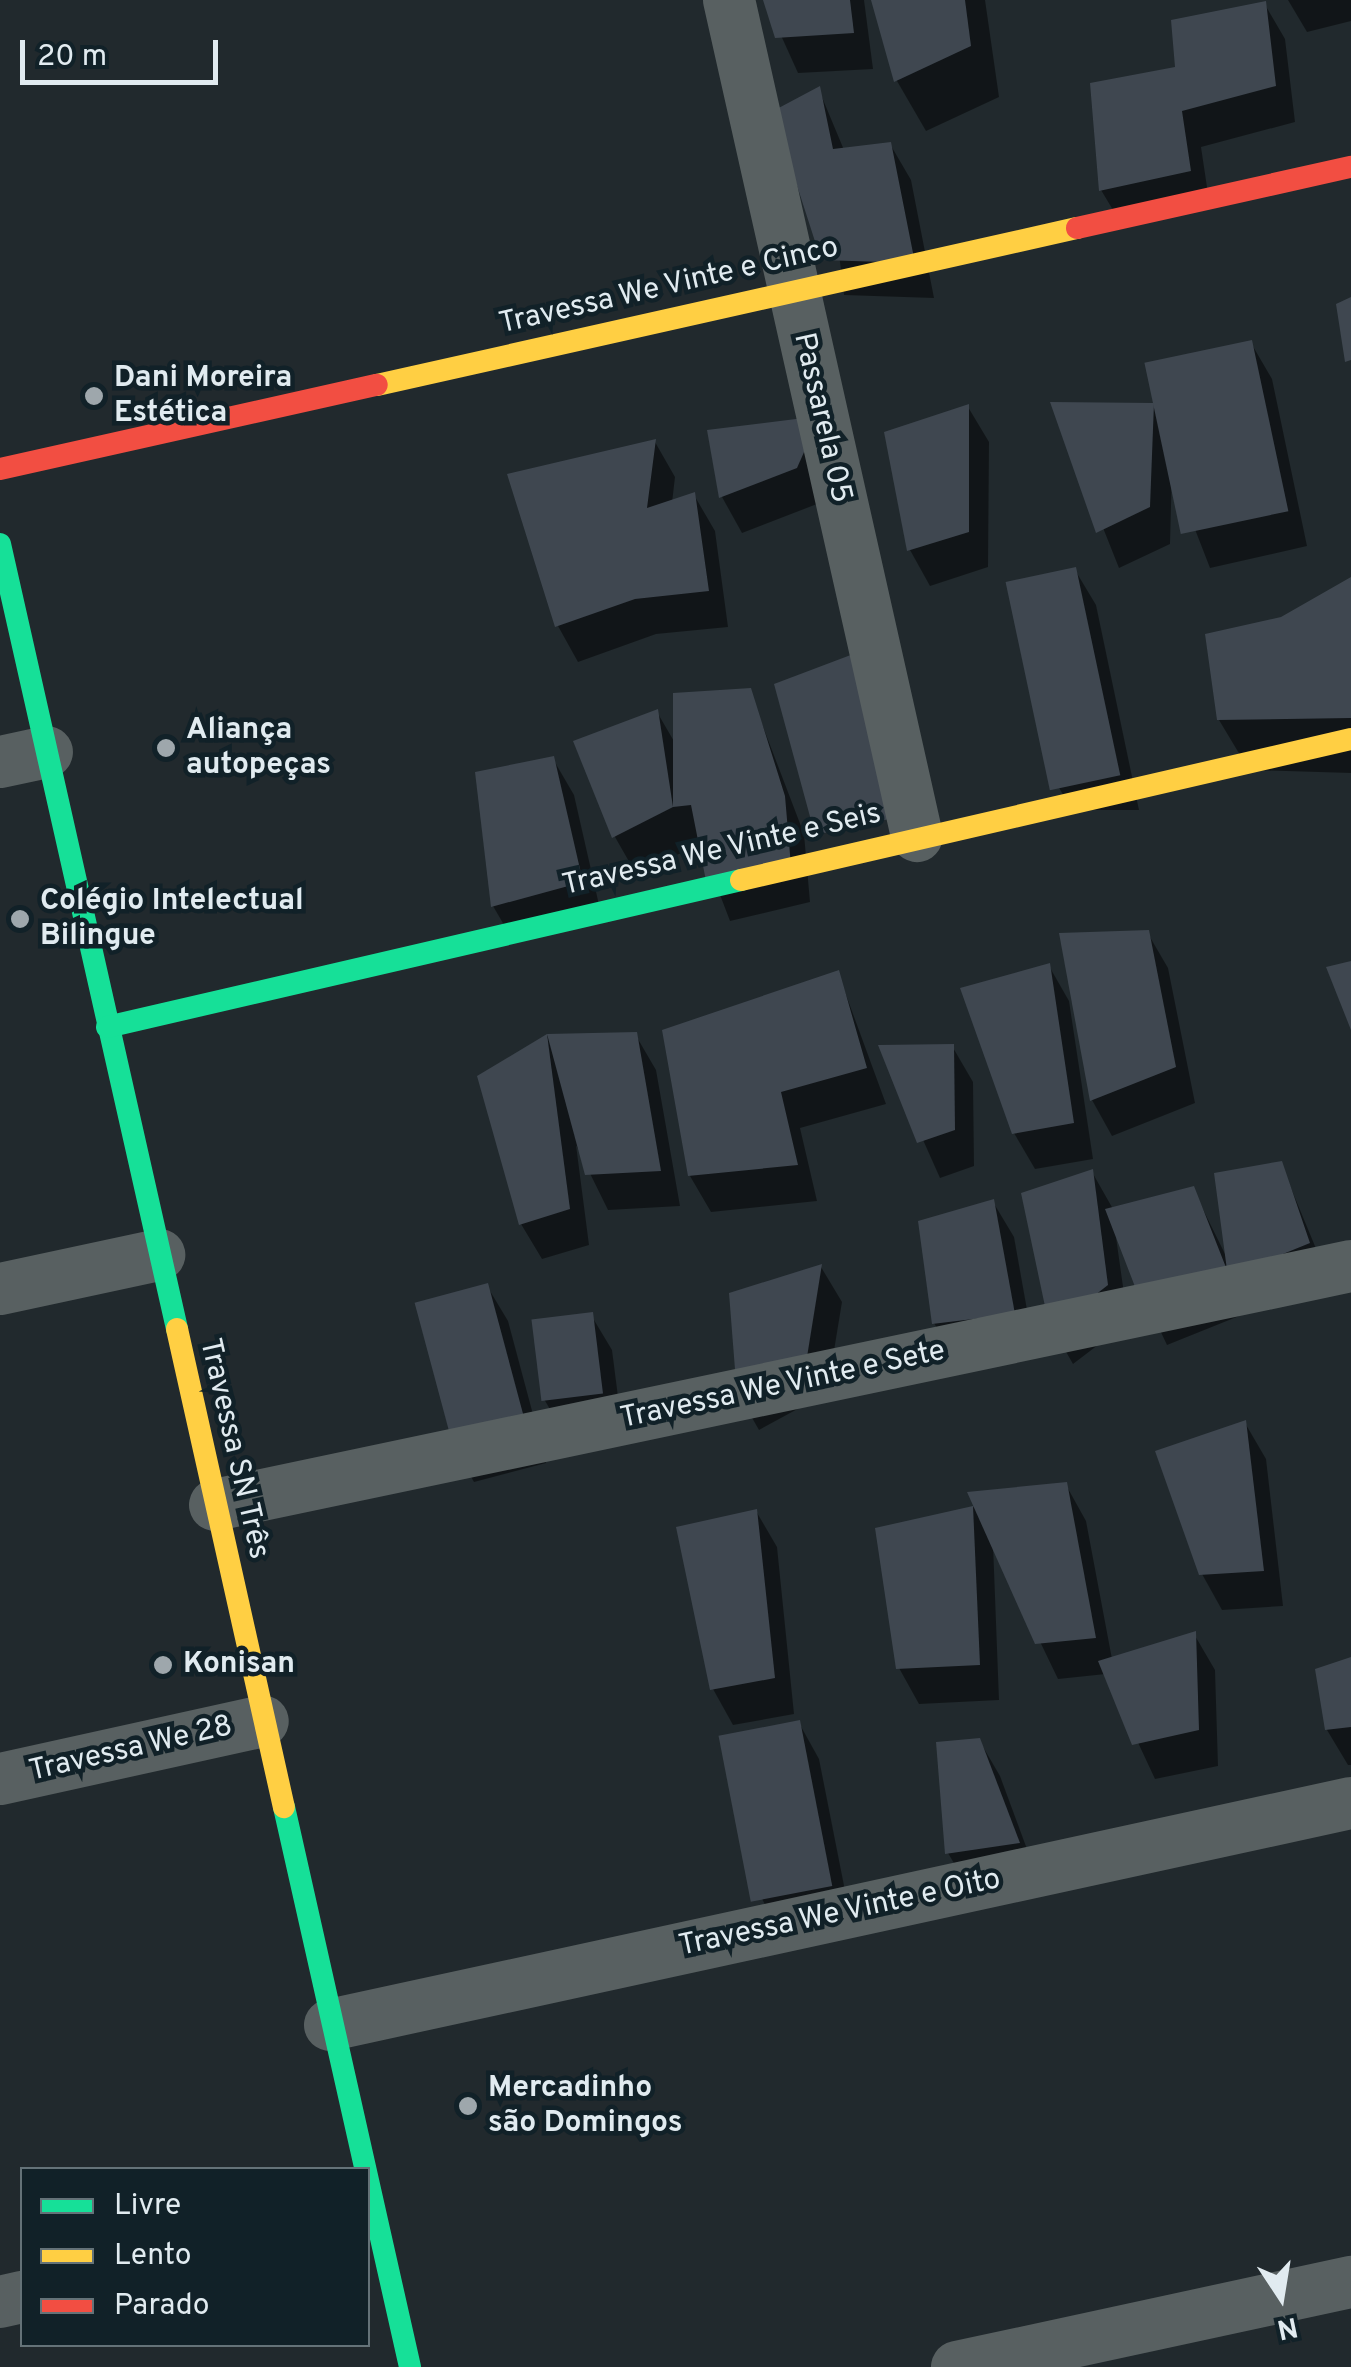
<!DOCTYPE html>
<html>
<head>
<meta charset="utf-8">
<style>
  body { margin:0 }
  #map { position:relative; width:1351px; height:2367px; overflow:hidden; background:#21292d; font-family:Overpass,sans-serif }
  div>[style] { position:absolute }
  .shadow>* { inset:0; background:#0007 }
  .building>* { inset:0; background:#3f4750; transform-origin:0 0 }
  .street>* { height:52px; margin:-26px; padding:0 26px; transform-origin:26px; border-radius:26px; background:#586061 }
  .fast>* { height:22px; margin:-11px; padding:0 11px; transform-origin:11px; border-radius:11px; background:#16e098 }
  .slow>* { height:22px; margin:-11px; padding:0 11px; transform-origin:11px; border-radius:11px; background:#ffcf43 }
  .jam>* { height:22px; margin:-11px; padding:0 11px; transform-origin:11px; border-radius:11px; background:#f24e42 }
  .dots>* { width:28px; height:28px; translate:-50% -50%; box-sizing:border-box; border:5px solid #112128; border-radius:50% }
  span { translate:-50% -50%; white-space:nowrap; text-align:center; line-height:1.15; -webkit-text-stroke:9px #112128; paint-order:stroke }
  .street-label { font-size:30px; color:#e1ebf0 }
  .poi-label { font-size:30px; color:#e1ebf0; font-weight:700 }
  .left { translate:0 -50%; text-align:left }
  .legend { position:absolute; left:20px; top:2167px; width:350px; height:180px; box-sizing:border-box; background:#112128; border:2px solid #647278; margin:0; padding:12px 18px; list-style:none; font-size:30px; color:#e1ebf0 }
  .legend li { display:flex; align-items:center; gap:20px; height:50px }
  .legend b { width:50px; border:2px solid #647278 }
  .north { position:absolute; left:1231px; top:2247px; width:100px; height:100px; -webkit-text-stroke:8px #112128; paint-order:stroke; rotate:168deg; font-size:28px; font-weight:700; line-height:40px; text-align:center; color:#e1ebf0 }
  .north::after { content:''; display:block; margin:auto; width:35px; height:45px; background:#e1ebf0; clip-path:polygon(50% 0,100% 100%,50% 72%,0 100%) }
  .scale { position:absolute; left:20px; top:40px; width:198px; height:45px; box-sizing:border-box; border:5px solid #e1ebf0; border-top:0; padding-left:12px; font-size:30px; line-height:35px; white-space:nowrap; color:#e1ebf0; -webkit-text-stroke:8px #112128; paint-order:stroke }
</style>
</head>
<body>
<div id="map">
  <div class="shadow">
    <i style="clip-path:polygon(765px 0,864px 0,873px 69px,798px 73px)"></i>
    <i style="clip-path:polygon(873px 0,985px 0,999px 97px,926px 131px,897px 81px)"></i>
    <i style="clip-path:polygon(1288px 0,1351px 0,1351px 21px,1307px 32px)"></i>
    <i style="clip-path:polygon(1264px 3px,1285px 39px,1295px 122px,1201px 147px,1210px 207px,1122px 225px,1101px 190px,1178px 69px)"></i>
    <i style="clip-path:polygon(819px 90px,844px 150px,890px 144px,911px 180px,934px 298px,844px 295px)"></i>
    <i style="clip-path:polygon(1251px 343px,1272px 379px,1307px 546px,1210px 568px,1172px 470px,1170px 544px,1119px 568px,1054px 405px,1157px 405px)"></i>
    <i style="clip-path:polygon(968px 407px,989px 442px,988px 567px,930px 586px,910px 550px,887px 434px)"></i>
    <i style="clip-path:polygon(819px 419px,817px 504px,742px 533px,722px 497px,710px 433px)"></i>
    <i style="clip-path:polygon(655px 442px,675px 477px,672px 503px,694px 495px,715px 531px,728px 627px,656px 634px,578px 662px,558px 626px,510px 476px)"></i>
    <i style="clip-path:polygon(1075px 570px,1096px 605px,1139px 810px,1072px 810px,1051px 774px)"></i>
    <i style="clip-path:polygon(1351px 580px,1351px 773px,1249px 770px,1219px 720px,1282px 620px)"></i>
    <i style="clip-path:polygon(749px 690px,804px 834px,810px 902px,730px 921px,701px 845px,635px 872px,615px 837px,657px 712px,675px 743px)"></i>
    <i style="clip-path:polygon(553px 759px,574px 795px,602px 918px,514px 942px,493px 906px,477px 774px)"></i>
    <i style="clip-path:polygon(1147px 932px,1168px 968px,1195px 1103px,1112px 1136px,1092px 1100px)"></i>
    <i style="clip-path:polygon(1049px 966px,1069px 1001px,1093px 1159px,1035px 1169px,1014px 1133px)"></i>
    <i style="clip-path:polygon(838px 973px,886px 1104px,800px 1128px,817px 1201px,711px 1212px,690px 1176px)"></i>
    <i style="clip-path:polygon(635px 1034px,656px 1070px,680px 1206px,608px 1210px,576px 1145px,589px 1245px,542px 1259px,521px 1224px,480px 1077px,548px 1036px)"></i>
    <i style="clip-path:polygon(952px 1046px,973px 1082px,974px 1166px,940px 1178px,882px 1048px)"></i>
    <i style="clip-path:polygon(1281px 1164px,1329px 1280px,1167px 1345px,1116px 1237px,1128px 1322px,1073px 1364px,1053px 1329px,1092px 1172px,1113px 1209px,1193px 1189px,1225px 1254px)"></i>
    <i style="clip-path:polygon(993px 1202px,1014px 1237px,1034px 1349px,955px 1359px,934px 1323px)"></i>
    <i style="clip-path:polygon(821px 1267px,842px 1302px,827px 1393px,759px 1430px,739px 1395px)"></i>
    <i style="clip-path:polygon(487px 1286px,508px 1321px,546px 1463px,474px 1482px,454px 1446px)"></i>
    <i style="clip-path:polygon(591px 1315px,612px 1350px,622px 1428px,565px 1435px,544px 1399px)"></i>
    <i style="clip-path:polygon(1245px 1423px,1266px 1459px,1283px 1606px,1222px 1610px,1202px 1574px)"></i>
    <i style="clip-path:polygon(1066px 1485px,1086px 1521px,1112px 1659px,1194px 1634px,1215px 1670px,1218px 1766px,1155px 1779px,1106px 1674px,1058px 1679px,993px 1544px,999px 1700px,919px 1704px,899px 1668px,878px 1530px)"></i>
    <i style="clip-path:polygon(756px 1511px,777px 1547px,794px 1714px,733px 1725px,713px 1689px)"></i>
    <i style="clip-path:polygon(1351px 1660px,1351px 1765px,1348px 1765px,1327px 1730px)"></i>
    <i style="clip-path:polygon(799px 1723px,819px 1759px,851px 1921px,782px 1935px,762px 1899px)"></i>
    <i style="clip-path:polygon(979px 1740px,1000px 1776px,1038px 1879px,969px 1889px,948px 1853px)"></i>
  </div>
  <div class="building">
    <i style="clip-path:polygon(763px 0,850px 0,854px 33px,775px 38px)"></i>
    <i style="clip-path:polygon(871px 0,965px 0,971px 46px,894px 82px)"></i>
    <i style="clip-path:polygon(1266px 1px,1276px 86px,1182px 111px,1191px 171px,1099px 191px,1090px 83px,1175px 67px,1171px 20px)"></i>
    <i style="clip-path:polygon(820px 86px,833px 149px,891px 142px,915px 263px,821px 260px,773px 111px)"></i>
    <i style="clip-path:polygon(1351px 297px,1351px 360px,1345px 362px,1336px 304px)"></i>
    <i style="left:1252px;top:340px;width:175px;height:110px;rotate:78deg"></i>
    <i style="clip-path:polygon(1050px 402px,1154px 403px,1150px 507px,1096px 533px)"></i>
    <i style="clip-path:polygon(969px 404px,969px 532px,907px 551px,884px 432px)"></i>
    <i style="clip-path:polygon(820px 416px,797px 468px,719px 498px,707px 430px)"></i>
    <i style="clip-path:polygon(656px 439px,647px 508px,695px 492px,709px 591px,635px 599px,555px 627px,507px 474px)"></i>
    <i style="left:1076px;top:567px;width:213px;height:72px;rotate:78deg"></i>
    <i style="clip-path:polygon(1351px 577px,1351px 718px,1217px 720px,1205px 634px,1281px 617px)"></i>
    <i style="clip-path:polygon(856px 653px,894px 818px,815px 835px,774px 684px)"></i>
    <i style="clip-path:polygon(751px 688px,785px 796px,791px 866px,707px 886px,691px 805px,673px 807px,673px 693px)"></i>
    <i style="clip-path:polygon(658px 709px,673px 807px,612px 838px,573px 741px)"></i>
    <i style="clip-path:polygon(554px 756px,583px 882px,491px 907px,475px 772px)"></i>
    <i style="clip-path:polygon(1149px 930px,1176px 1067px,1090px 1101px,1059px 933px)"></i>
    <i style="clip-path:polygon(1351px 961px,1351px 1030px,1326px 967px)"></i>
    <i style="clip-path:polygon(1050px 963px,1074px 1123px,1012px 1134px,960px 988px)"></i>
    <i style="clip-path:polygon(839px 970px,867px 1068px,781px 1092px,798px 1165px,688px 1176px,662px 1030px)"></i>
    <i style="clip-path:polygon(637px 1032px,661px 1171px,585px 1175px,547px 1034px)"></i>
    <i style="clip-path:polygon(547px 1034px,570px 1209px,519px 1225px,477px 1076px)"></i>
    <i style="clip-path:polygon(954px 1044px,955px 1130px,917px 1143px,878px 1045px)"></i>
    <i style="clip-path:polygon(1282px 1161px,1310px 1243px,1144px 1310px,1105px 1209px,1194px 1186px,1227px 1270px,1214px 1173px)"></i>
    <i style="clip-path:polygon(1093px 1169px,1108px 1285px,1050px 1330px,1021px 1193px)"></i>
    <i style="clip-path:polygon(994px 1199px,1015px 1314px,932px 1324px,918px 1221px)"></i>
    <i style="clip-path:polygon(822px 1264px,807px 1357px,737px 1395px,729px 1293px)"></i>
    <i style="left:488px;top:1283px;width:149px;height:76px;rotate:75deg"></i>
    <i style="left:593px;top:1312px;width:82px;height:62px;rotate:83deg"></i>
    <i style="clip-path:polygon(1246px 1420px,1264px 1571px,1199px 1575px,1155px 1451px)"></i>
    <i style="clip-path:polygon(1067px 1482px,1096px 1638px,1035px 1644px,967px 1492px)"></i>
    <i style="clip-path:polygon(973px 1506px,980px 1665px,896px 1669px,875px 1528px)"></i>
    <i style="clip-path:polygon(757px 1509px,775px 1678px,710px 1690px,676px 1527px)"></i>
    <i style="clip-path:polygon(1196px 1631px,1199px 1730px,1132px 1745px,1098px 1661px)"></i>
    <i style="clip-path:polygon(1351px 1657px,1351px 1727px,1325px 1730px,1315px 1669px)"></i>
    <i style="left:800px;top:1720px;width:169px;height:83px;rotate:79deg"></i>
    <i style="clip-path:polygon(980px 1738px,1020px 1843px,945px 1854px,936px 1742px)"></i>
  </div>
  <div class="street">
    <i style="left:729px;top:0;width:857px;rotate:77.33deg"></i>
    <i style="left:0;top:762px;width:48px;rotate:-12deg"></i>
    <i style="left:0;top:1289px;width:163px;rotate:-12.1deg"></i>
    <i style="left:215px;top:1505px;width:1161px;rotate:-11.88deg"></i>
    <i style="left:0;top:1779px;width:269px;rotate:-12.4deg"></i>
    <i style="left:330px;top:2025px;width:1045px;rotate:-12.27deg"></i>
    <i style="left:0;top:2302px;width:23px;rotate:-13deg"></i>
    <i style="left:957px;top:2367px;width:403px;rotate:-12.2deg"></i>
  </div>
  <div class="fast">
    <i style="left:0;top:544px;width:805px;rotate:77.29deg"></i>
    <i style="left:107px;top:1027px;width:651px;rotate:-13.05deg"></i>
    <i style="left:284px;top:1807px;width:574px;rotate:77.32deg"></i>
  </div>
  <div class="slow">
    <i style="left:377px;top:385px;width:717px;rotate:-12.64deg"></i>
    <i style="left:741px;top:880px;width:626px;rotate:-13.02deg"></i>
    <i style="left:177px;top:1329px;width:490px;rotate:77.4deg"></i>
  </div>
  <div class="jam">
    <i style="left:1077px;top:228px;width:281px;rotate:-12.6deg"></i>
    <i style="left:0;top:469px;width:386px;rotate:-12.6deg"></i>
  </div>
  <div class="dots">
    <i style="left:94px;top:396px;background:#9ea7ac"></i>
    <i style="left:166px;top:748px;background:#9ea7ac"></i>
    <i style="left:20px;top:919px;background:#9ea7ac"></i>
    <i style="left:163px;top:1665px;background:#9ea7ac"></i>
    <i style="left:468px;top:2106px;background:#9ea7ac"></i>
  </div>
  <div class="street-label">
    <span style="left:669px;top:287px;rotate:-13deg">Travessa We Vinte e Cinco</span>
    <span style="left:821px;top:418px;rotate:77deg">Passarela 05</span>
    <span style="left:722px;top:851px;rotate:-13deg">Travessa We Vinte e Seis</span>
    <span style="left:783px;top:1386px;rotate:-12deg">Travessa We Vinte e Sete</span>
    <span style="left:233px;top:1449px;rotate:77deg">Travessa SN Três</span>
    <span style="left:131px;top:1750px;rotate:-13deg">Travessa We 28</span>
    <span style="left:840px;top:1914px;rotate:-12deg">Travessa We Vinte e Oito</span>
  </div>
  <div class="poi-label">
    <span class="left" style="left:114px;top:396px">Dani Moreira<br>Estética</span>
    <span class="left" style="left:186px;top:748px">Aliança<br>autopeças</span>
    <span class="left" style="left:40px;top:919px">Colégio Intelectual<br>Bilingue</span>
    <span class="left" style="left:183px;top:1665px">Konisan</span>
    <span class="left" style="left:488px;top:2106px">Mercadinho<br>são Domingos</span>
  </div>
  <ul class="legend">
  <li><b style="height:12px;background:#16e098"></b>Livre</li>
  <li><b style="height:12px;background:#ffcf43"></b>Lento</li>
  <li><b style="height:12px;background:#f24e42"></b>Parado</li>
  </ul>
  <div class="north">N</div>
  <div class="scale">20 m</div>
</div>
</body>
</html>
